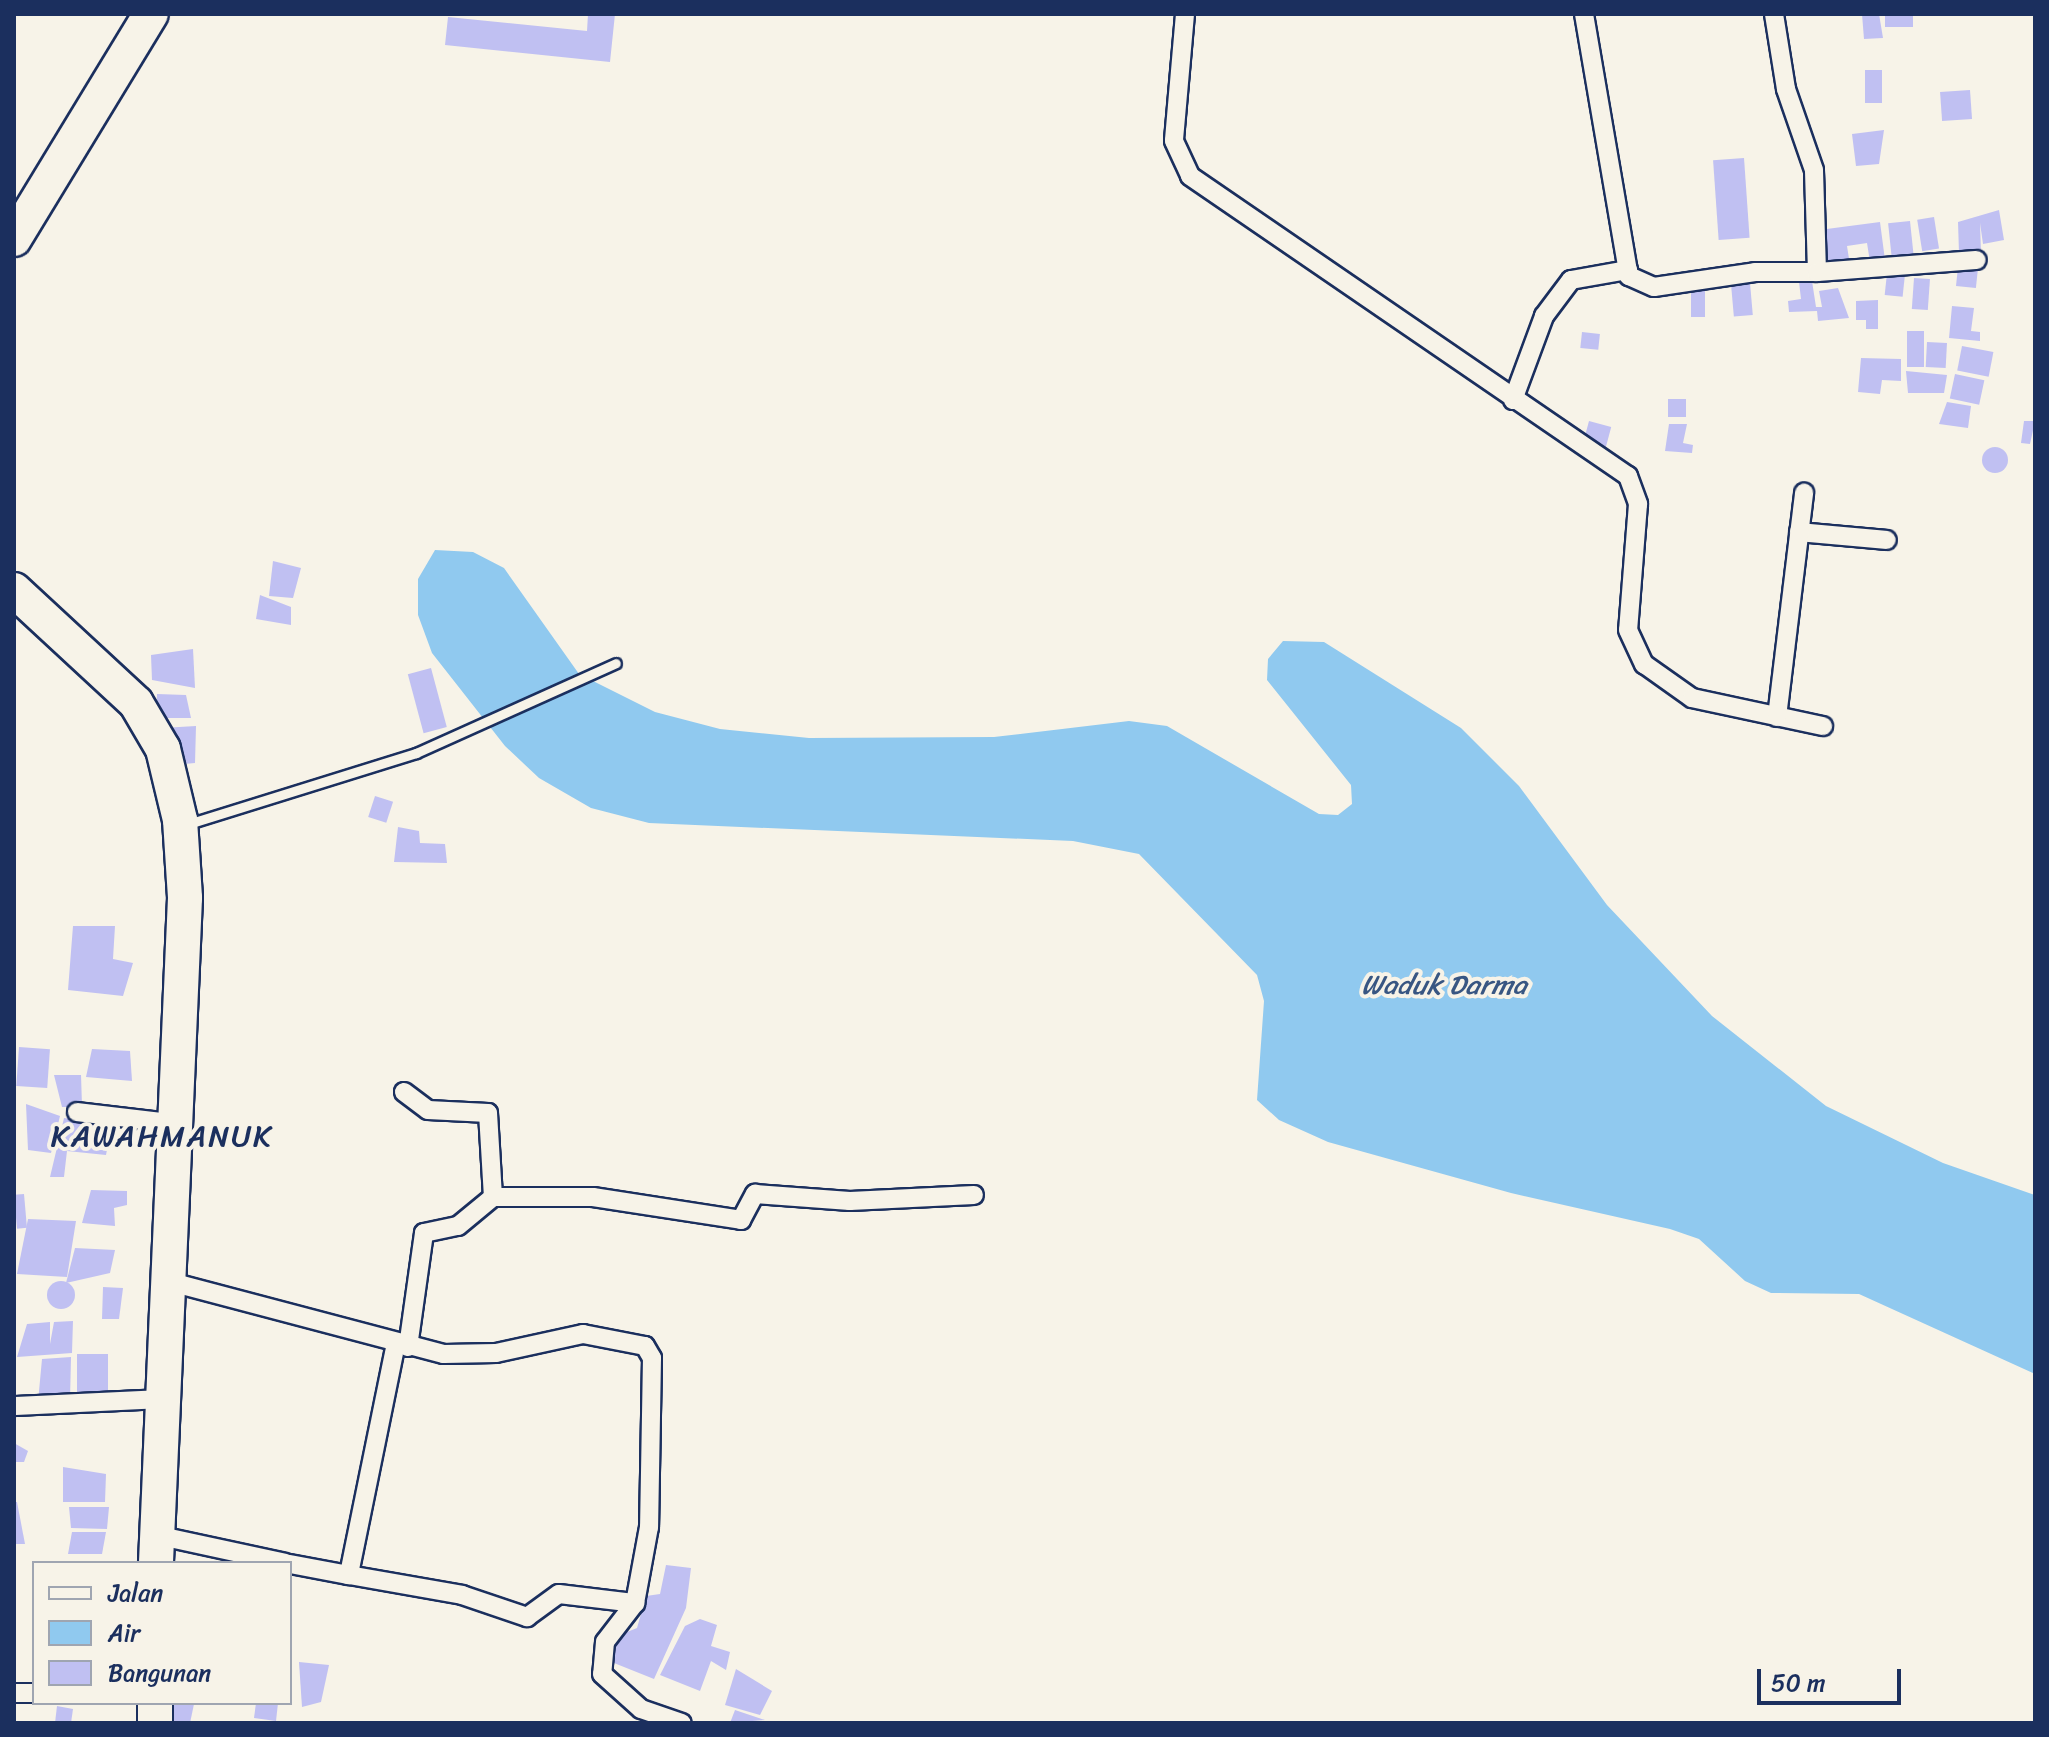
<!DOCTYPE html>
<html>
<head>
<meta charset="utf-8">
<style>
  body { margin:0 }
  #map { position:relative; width:2049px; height:1737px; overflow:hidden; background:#f7f3e8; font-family:Sriracha,sans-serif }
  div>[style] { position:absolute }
  .water>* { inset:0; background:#90c9ef }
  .building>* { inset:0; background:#c0c0f2; transform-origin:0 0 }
  .round { border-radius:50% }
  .roads { filter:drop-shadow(2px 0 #1b2f5e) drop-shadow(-2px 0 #1b2f5e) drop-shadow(0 2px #1b2f5e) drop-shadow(0 -2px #1b2f5e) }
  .lane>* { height:9px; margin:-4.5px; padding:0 4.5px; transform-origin:4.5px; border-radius:4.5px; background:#f7f3e8 }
  .street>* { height:18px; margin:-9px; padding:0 9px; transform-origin:9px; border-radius:9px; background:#f7f3e8 }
  .highway>* { height:34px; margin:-17px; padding:0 17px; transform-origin:17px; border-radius:17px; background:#f7f3e8 }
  span { translate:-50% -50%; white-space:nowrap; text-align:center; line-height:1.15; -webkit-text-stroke:8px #f7f3e8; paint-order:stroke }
  .water-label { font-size:28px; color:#385682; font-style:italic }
  .quarter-label { font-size:30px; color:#1b2f5e; letter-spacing:2px }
  .frame { position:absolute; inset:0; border:16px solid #1b2f5e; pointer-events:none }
  .legend { position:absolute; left:32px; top:1561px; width:260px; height:144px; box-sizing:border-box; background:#f7f3e8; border:2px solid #9fa5b1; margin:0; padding:10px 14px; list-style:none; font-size:24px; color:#1b2f5e }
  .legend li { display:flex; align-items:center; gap:16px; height:40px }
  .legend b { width:40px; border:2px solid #9fa5b1 }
  .scale { position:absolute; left:1757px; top:1669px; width:144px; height:36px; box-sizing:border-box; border:4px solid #1b2f5e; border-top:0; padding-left:10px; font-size:24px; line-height:28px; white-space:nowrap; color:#1b2f5e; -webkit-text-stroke:6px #f7f3e8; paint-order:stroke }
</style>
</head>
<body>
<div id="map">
  <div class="water">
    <i style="clip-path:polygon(435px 550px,473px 552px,504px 568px,579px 674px,655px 712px,720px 729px,809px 738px,994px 737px,1129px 721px,1167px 726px,1319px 814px,1338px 815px,1352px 804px,1351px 785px,1267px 680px,1268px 659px,1283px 641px,1324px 642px,1461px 728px,1519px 786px,1607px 905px,1712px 1016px,1826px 1106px,1943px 1163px,2035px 1195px,2035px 1374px,1859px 1294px,1771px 1293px,1745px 1281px,1699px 1239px,1670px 1229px,1511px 1193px,1328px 1142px,1279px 1120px,1257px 1100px,1264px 1001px,1257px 975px,1139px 854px,1073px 841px,649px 823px,591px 808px,539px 778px,505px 746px,432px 653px,418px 615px,418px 579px)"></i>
  </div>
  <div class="building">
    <i style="clip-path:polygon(588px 14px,615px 14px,610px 62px,445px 45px,448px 17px,587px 31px)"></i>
    <i style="clip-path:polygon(1862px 14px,1879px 14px,1883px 38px,1864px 39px)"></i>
    <i style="left:1885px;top:14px;width:28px;height:13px"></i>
    <i style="left:1865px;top:70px;width:17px;height:33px"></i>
    <i style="left:1970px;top:90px;width:29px;height:30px;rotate:86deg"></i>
    <i style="clip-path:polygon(1884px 130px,1879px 164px,1856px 166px,1852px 134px)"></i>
    <i style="left:1744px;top:158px;width:80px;height:31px;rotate:86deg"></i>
    <i style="clip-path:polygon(1999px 210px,2004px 240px,1983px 244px,1980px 223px,1981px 252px,1959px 253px,1958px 222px)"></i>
    <i style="left:1934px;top:217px;width:32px;height:17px;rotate:81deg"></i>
    <i style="left:1910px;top:221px;width:37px;height:22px;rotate:84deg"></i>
    <i style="clip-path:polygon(1880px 222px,1885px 260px,1870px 262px,1867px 243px,1847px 246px,1850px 265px,1824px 268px,1819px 230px)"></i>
    <i style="left:1958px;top:267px;width:20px;height:19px;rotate:6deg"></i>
    <i style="left:1887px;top:273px;width:18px;height:22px;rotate:6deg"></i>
    <i style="left:1914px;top:278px;width:16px;height:31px;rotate:4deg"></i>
    <i style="clip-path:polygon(1812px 281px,1816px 307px,1822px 307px,1819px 291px,1838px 288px,1849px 318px,1818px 321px,1817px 311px,1789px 312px,1788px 301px,1801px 299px,1799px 282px)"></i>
    <i style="left:1750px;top:283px;width:32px;height:19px;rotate:85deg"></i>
    <i style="left:1691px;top:289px;width:14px;height:28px"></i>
    <i style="clip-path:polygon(1878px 300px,1878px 329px,1866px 329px,1866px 320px,1856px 320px,1856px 301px)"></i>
    <i style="clip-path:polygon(1952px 306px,1974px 308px,1971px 331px,1980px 332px,1980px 341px,1949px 338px)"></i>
    <i style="left:1907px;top:331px;width:17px;height:36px"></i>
    <i style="left:1582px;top:332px;width:18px;height:16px;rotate:6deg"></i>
    <i style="left:1927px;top:342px;width:20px;height:25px;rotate:3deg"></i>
    <i style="left:1962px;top:346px;width:32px;height:25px;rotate:11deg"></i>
    <i style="clip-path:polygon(1861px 358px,1901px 359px,1901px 381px,1882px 380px,1880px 394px,1858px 392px)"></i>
    <i style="clip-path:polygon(1906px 371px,1947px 375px,1944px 393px,1908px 393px)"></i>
    <i style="left:1955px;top:374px;width:30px;height:25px;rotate:12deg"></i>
    <i style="left:1668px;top:399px;width:18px;height:18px"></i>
    <i style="clip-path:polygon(1947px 402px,1971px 406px,1968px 428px,1939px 424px)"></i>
    <i style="left:1589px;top:421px;width:23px;height:24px;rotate:15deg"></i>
    <i style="clip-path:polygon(2024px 421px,2035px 421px,2030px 444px,2021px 443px)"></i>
    <i style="clip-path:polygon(1669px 424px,1687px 424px,1683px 443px,1693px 445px,1692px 453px,1665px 451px)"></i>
    <i class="round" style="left:1982px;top:447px;width:26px;height:26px"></i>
    <i style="clip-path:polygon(273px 561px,301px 568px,293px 598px,269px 596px)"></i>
    <i style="clip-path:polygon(260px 595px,291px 607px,291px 625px,256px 619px)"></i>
    <i style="clip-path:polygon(193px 649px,195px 688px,152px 680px,151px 655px)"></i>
    <i style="left:431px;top:668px;width:61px;height:24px;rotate:75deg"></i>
    <i style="clip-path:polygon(157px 694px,186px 695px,191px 718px,156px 718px)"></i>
    <i style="clip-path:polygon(196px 726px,195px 763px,173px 765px,162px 728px)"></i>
    <i style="left:375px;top:796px;width:19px;height:22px;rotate:18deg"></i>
    <i style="clip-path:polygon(398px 827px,419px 831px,420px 843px,445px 844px,447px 863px,394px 862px)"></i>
    <i style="clip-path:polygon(73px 926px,115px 926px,113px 959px,133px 963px,123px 996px,68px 990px)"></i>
    <i style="left:19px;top:1047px;width:31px;height:39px;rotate:4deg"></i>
    <i style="clip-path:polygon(92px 1049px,130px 1051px,132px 1081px,86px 1077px)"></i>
    <i style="clip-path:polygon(54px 1075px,81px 1075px,82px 1107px,62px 1107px)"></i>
    <i style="clip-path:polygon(26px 1104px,60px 1116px,51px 1153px,28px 1150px)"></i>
    <i style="clip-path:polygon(64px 1118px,112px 1124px,106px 1155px,67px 1151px,64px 1177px,50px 1177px)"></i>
    <i style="clip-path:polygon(91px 1190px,127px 1191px,127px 1205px,114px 1208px,115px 1226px,82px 1223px)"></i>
    <i style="left:24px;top:1194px;width:34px;height:10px;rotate:85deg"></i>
    <i style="clip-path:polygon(28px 1219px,76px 1221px,67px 1277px,17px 1274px)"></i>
    <i style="clip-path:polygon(75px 1248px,115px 1250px,110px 1273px,66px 1283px)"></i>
    <i class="round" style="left:47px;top:1281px;width:28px;height:28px"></i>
    <i style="clip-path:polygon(103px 1287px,123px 1288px,119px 1319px,102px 1319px)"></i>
    <i style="clip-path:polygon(73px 1321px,72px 1353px,17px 1357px,27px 1324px,50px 1322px,50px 1344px,54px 1322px)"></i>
    <i style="left:108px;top:1354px;width:45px;height:31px;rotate:90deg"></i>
    <i style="clip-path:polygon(71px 1357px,70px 1400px,38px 1402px,42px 1359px)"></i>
    <i style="clip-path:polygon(14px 1443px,28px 1451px,24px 1462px,14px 1462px)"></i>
    <i style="clip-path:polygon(63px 1467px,106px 1474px,105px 1502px,63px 1502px)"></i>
    <i style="clip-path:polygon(14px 1502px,17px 1502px,25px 1544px,14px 1544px)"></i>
    <i style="clip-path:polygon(69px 1507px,109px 1507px,107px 1529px,71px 1528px)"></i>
    <i style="clip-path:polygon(72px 1532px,106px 1532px,102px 1554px,68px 1554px)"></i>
    <i style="clip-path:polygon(666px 1565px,691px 1568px,686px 1608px,654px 1679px,604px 1659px,612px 1638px,637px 1628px,646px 1596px,660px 1594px)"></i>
    <i style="clip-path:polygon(700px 1619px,717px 1625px,711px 1646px,730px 1652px,726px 1670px,711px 1661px,700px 1691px,660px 1675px,685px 1626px)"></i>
    <i style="clip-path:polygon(299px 1662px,329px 1665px,321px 1702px,302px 1707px)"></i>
    <i style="clip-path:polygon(736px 1669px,772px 1691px,760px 1715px,725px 1705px)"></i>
    <i style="clip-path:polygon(167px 1703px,194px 1704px,190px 1723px,164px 1723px)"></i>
    <i style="clip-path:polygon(256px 1703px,278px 1703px,276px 1721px,254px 1718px)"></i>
    <i style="clip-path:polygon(57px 1706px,73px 1709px,71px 1723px,55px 1723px)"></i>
    <i style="clip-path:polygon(735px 1710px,765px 1720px,730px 1723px)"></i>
  </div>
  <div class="roads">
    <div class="lane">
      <i style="left:188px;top:824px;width:239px;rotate:-17.3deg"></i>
      <i style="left:416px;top:753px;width:219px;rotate:-24.2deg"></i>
    </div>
    <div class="street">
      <i style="left:1185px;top:14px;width:127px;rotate:95deg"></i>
      <i style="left:1174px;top:141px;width:38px;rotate:65deg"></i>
      <i style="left:1190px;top:176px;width:531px;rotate:34.41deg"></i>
      <i style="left:1628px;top:476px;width:30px;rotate:70deg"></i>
      <i style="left:1638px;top:504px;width:126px;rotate:94.5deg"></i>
      <i style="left:1628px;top:630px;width:38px;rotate:65deg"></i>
      <i style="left:1644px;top:664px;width:59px;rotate:35.3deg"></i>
      <i style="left:1692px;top:698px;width:134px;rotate:12.1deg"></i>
      <i style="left:1584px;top:14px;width:266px;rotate:80.3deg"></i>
      <i style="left:1629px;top:276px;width:27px;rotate:24deg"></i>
      <i style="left:1654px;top:287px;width:102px;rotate:-8.4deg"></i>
      <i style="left:1755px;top:272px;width:62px"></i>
      <i style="left:1817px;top:272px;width:102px;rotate:-91.7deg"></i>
      <i style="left:1814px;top:170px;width:86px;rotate:-109.1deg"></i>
      <i style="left:1786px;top:89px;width:76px;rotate:-99.1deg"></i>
      <i style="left:1817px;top:272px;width:160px;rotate:-4.3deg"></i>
      <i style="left:1513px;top:400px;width:90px;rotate:-69.7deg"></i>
      <i style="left:1544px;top:316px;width:45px;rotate:-53.1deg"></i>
      <i style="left:1571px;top:280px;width:58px;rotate:-10deg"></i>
      <i style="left:1799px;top:532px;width:88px;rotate:5.2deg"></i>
      <i style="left:1777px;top:717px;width:226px;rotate:-83.1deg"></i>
      <i style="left:404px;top:1092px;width:30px;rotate:37deg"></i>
      <i style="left:428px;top:1110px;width:60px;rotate:2.9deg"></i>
      <i style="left:488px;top:1113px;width:84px;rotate:86.6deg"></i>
      <i style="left:77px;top:1112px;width:95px;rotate:6.7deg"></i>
      <i style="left:167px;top:1281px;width:286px;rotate:14.8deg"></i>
      <i style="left:444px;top:1354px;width:52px;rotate:-1.1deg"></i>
      <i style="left:496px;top:1353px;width:89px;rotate:-12.3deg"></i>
      <i style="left:583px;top:1334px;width:63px;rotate:11deg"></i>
      <i style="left:645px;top:1346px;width:14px;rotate:60deg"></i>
      <i style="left:652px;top:1358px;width:169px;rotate:91deg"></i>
      <i style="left:649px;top:1527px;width:77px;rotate:100.4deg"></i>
      <i style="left:396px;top:1343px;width:237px;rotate:101.5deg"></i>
      <i style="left:349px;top:1575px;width:115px;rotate:10deg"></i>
      <i style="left:462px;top:1595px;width:69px;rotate:18.7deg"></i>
      <i style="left:527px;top:1617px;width:39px;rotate:-36deg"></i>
      <i style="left:559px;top:1594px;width:77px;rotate:6.8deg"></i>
      <i style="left:635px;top:1603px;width:49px;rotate:127.6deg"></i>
      <i style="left:605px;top:1642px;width:32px;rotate:95deg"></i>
      <i style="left:602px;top:1674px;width:52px;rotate:41.9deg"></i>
      <i style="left:641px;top:1709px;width:43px;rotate:18.9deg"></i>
      <i style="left:408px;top:1347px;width:115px;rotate:-82deg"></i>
      <i style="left:424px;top:1233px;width:35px;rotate:-12deg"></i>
      <i style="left:458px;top:1226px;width:45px;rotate:-39.6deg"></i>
      <i style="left:493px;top:1197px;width:100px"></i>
      <i style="left:593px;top:1197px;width:150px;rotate:8.8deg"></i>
      <i style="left:741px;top:1220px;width:30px;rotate:-62deg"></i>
      <i style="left:755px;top:1194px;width:95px;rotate:4.2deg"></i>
      <i style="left:850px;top:1201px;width:124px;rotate:-2.8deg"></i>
      <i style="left:14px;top:1406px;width:150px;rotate:-2.7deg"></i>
      <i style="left:156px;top:1535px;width:132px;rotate:12.2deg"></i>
      <i style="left:290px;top:1564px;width:60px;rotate:10.6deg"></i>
      <i style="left:14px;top:1693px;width:20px"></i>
    </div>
    <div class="highway">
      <i style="left:14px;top:239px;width:263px;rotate:-58.7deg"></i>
      <i style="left:14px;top:590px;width:166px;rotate:42.8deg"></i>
      <i style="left:136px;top:703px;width:53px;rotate:59.6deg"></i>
      <i style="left:163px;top:749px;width:73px;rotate:76.5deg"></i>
      <i style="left:180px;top:820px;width:78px;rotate:86.3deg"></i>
      <i style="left:185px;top:898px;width:666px;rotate:92.5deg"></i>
      <i style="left:155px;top:1703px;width:20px;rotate:90deg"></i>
    </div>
  </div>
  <div class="water-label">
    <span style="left:1444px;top:985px">Waduk Darma</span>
  </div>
  <div class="quarter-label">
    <span style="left:162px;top:1136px">KAWAHMANUK</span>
  </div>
  <div class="frame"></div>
  <ul class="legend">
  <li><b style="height:10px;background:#f7f3e8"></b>Jalan</li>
  <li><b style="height:22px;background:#90c9ef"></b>Air</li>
  <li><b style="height:22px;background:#c0c0f2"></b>Bangunan</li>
  </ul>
  <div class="scale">50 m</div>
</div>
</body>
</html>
